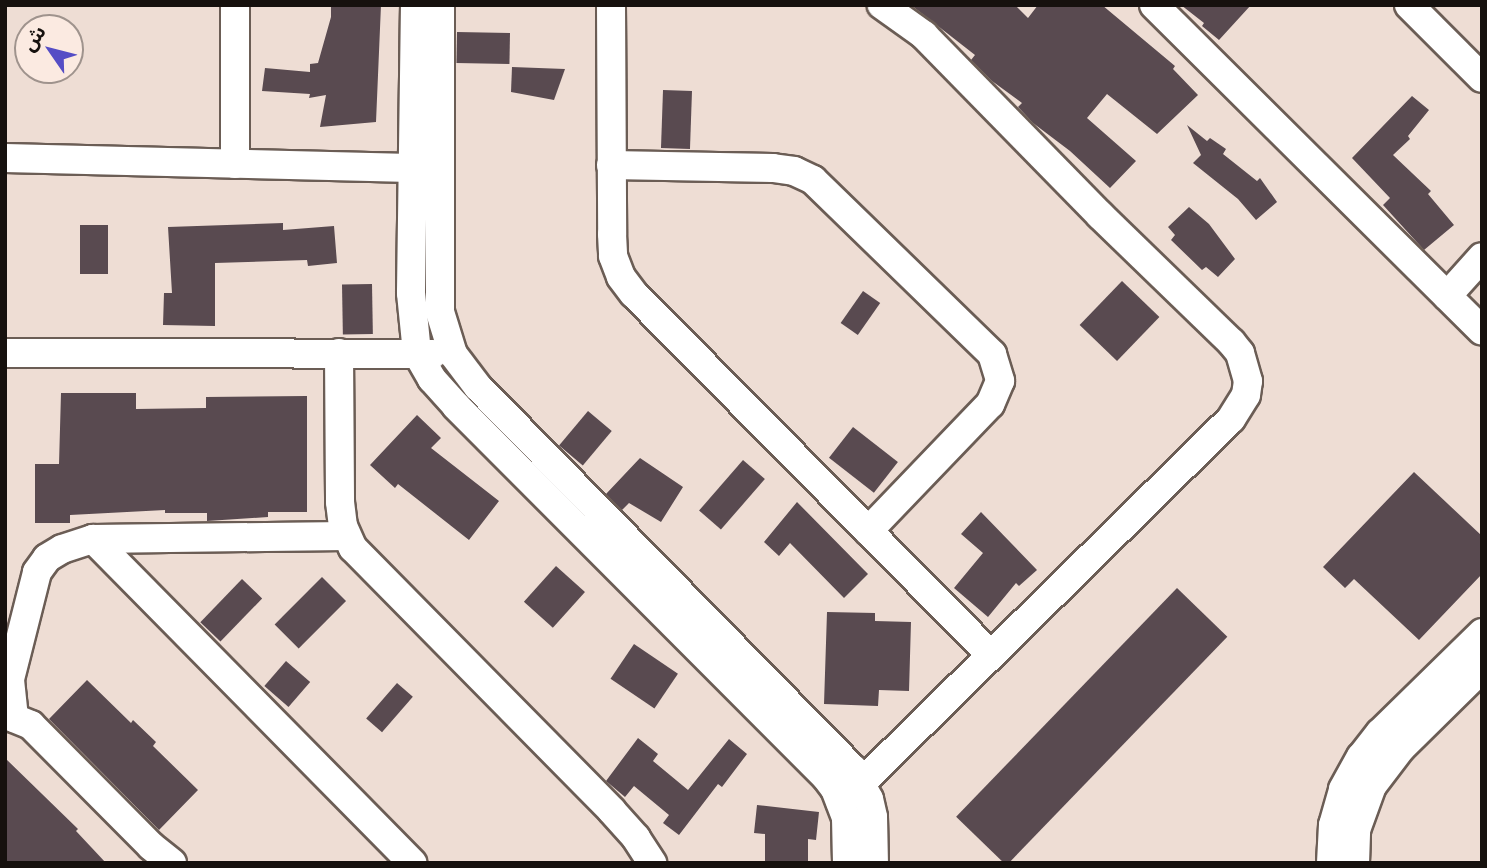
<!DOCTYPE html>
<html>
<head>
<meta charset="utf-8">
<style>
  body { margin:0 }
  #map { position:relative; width:1487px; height:868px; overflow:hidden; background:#eeddd4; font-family:"PT Sans Narrow","Noto Sans Arabic",sans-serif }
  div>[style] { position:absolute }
  .building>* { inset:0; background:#594a50; transform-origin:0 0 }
  .roads { filter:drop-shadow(2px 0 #6b5d55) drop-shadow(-2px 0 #6b5d55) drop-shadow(0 2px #6b5d55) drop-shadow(0 -2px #6b5d55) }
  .street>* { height:28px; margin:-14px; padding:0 14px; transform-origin:14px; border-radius:14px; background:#fff }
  span { translate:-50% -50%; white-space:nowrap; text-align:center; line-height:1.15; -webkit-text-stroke:7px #fbeae1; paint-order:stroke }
  .frame { position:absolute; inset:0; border:7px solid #16110e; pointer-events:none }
  .north { position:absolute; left:14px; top:14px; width:70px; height:70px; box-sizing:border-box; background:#fbeae1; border:2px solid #9f938d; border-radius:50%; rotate:305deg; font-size:19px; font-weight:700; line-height:28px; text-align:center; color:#16110e }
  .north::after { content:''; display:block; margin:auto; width:24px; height:32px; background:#554dc5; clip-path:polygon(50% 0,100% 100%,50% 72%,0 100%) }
</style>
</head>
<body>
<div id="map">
  <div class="building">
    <i style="clip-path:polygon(331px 5px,381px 5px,376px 122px,320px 127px,326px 95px,309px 98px,310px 94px,262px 91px,265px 68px,310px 72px,310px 64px,318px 63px,331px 17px)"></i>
    <i style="clip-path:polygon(911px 5px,1015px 5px,1028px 18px,1038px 5px,1102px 5px,1175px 66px,1173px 69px,1198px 95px,1157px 134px,1107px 94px,1087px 118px,1136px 161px,1110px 188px,1070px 151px,1033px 123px,1018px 107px,1022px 103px,992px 81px,971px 60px,975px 55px)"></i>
    <i style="clip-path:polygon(1181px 5px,1251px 5px,1219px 40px,1202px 26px,1204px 23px)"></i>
    <i style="left:457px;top:32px;width:53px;height:31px;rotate:1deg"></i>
    <i style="clip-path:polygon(512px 67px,565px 69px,554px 100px,511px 92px)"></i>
    <i style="left:692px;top:91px;width:58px;height:29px;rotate:92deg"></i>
    <i style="clip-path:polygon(1412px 96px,1429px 110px,1408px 136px,1410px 139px,1393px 155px,1431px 191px,1428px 194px,1454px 225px,1424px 250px,1383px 205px,1390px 198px,1352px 158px)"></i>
    <i style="clip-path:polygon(1187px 125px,1207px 141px,1210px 138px,1226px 149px,1223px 154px,1257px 181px,1260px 178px,1277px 202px,1256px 220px,1238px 199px,1193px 163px,1201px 155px)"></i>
    <i style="clip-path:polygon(1189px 207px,1209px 224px,1235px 259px,1218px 277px,1206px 267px,1202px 270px,1171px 240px,1175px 235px,1168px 227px)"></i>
    <i style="clip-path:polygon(283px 223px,283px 230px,334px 226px,337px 263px,308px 266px,307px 260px,215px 263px,215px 326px,163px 325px,164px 293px,172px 293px,168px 227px)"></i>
    <i style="left:80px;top:225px;width:28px;height:49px"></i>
    <i style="left:1122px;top:281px;width:52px;height:61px;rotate:44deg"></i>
    <i style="left:372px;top:284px;width:50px;height:30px;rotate:89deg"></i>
    <i style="left:863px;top:291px;width:21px;height:39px;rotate:35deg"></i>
    <i style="clip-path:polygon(61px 393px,136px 393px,136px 409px,206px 408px,206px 397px,307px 396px,307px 512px,268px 512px,268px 517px,207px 521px,207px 513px,165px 513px,165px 510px,70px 515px,70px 523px,35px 523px,35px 464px,59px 464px)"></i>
    <i style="left:588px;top:411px;width:31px;height:45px;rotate:40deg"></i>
    <i style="clip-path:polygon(417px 415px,441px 438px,431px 448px,499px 501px,469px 540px,398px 484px,395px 488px,370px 465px)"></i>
    <i style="left:853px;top:427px;width:57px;height:39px;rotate:38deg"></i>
    <i style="clip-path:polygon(640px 458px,683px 487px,661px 522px,629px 503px,622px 510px,606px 494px)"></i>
    <i style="left:743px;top:460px;width:29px;height:67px;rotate:41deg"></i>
    <i style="clip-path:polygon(1414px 472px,1482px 536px,1482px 574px,1419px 640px,1354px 579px,1345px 588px,1323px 567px)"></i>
    <i style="clip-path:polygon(797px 502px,868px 574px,844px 598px,790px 543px,779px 556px,764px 542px)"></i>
    <i style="clip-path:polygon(981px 512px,1037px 570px,1019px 586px,1016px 583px,988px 617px,954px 588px,983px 553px,961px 534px)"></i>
    <i style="left:556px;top:566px;width:39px;height:48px;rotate:42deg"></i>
    <i style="left:322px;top:577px;width:34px;height:67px;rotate:45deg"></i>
    <i style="left:242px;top:579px;width:28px;height:60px;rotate:44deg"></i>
    <i style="left:1177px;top:588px;width:70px;height:318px;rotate:44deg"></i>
    <i style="clip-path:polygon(827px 612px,875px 613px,875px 621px,911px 622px,909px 691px,879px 690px,878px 706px,824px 704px)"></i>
    <i style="left:634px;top:644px;width:53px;height:42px;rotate:34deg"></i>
    <i style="left:286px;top:661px;width:32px;height:33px;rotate:41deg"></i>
    <i style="clip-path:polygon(87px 680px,131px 723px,133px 720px,156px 742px,153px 746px,198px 790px,159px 830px,49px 719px)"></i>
    <i style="left:397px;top:683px;width:21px;height:47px;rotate:41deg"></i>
    <i style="clip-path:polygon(638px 738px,658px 754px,653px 761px,688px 790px,729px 739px,747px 754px,722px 787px,718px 784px,679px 835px,663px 823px,669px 815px,634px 786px,625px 797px,606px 781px)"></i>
    <i style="clip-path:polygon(5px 758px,78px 829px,76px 831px,106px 863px,5px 863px)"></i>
    <i style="clip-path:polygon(757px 805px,819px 812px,816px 840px,808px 839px,808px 863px,765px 863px,765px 834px,754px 833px)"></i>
  </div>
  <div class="roads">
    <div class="street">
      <i style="left:415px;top:5px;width:288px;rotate:90.8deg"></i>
      <i style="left:411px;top:293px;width:60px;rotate:84.3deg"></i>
      <i style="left:417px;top:353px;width:30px;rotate:60deg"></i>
      <i style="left:432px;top:379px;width:36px;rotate:48deg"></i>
      <i style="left:456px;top:406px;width:524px;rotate:45.08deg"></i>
      <i style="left:826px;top:777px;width:15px;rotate:53deg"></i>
      <i style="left:835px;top:789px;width:31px;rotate:69deg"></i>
      <i style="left:846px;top:818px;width:45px;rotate:88.7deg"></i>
      <i style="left:440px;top:5px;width:307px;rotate:90deg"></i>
      <i style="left:440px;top:312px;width:44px;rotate:72.8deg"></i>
      <i style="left:453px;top:354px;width:41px;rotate:52.9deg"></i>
      <i style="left:478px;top:387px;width:535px;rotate:45.53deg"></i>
      <i style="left:853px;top:769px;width:34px;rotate:62deg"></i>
      <i style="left:869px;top:799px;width:18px;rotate:77deg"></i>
      <i style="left:873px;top:817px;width:46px;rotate:88.8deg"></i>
      <i style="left:611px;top:5px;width:229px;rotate:89.7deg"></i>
      <i style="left:612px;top:234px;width:22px;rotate:87deg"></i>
      <i style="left:613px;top:256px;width:22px;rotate:69deg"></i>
      <i style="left:621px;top:277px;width:21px;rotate:53deg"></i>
      <i style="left:634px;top:294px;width:508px;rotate:45.32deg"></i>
      <i style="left:1154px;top:5px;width:462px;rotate:44.8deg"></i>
      <i style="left:1409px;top:5px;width:103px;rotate:45deg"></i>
      <i style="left:5px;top:158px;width:406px;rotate:1.4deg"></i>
      <i style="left:235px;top:164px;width:159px;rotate:-90deg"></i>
      <i style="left:611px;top:165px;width:162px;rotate:1.1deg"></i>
      <i style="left:773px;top:168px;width:21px;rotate:8deg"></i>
      <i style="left:794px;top:171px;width:21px;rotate:25deg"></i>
      <i style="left:813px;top:180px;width:250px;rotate:44.2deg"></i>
      <i style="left:992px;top:354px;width:28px;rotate:73deg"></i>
      <i style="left:1000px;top:381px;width:25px;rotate:113deg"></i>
      <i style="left:990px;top:404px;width:176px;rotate:133.8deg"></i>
      <i style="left:1447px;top:296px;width:52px;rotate:-48.1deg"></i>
      <i style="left:5px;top:353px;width:428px;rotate:0.1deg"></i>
      <i style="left:339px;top:353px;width:149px;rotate:89.6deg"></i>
      <i style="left:340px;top:502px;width:24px;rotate:83deg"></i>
      <i style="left:343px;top:526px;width:24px;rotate:66deg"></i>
      <i style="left:353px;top:548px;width:369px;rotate:45.4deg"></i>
      <i style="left:612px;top:811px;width:36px;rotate:48deg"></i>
      <i style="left:636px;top:838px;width:30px;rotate:57deg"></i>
      <i style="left:93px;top:539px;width:455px;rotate:45.4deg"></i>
      <i style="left:841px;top:803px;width:547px;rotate:-44.56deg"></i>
      <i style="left:1231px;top:419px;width:28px;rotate:-58deg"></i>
      <i style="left:1246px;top:395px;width:14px;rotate:-82deg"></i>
      <i style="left:1248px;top:381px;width:29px;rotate:-106deg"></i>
      <i style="left:1240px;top:353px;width:14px;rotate:-129deg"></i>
      <i style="left:1231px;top:342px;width:182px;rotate:-135.9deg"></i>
      <i style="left:1100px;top:215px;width:252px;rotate:-134.4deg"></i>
      <i style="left:924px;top:35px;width:52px;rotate:-144.5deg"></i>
      <i style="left:172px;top:863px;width:27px;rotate:-141deg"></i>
      <i style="left:151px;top:846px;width:170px;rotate:-134.8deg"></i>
      <i style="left:31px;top:725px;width:18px;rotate:-158deg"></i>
      <i style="left:14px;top:718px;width:39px;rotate:-96deg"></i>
      <i style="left:10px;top:679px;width:110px;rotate:-75.8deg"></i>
      <i style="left:37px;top:572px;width:17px;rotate:-54deg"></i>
      <i style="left:47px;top:558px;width:17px;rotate:-31deg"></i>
      <i style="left:62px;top:549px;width:33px;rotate:-18deg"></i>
      <i style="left:93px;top:539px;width:253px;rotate:-0.7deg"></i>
      <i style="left:1331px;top:863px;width:38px;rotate:-87deg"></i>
      <i style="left:1333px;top:825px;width:37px;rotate:-74deg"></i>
      <i style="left:1343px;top:789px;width:37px;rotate:-61deg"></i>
      <i style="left:1361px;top:757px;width:31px;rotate:-52deg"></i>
      <i style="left:1380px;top:733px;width:143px;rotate:-44.4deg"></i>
      <i style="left:1355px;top:863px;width:33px;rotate:-88deg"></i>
      <i style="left:1356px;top:830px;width:47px;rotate:-70deg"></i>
      <i style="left:1372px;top:786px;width:48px;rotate:-52.7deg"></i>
      <i style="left:1401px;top:748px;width:114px;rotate:-44.6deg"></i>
    </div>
  </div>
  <div class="frame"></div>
  <div class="north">ش</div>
</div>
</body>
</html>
